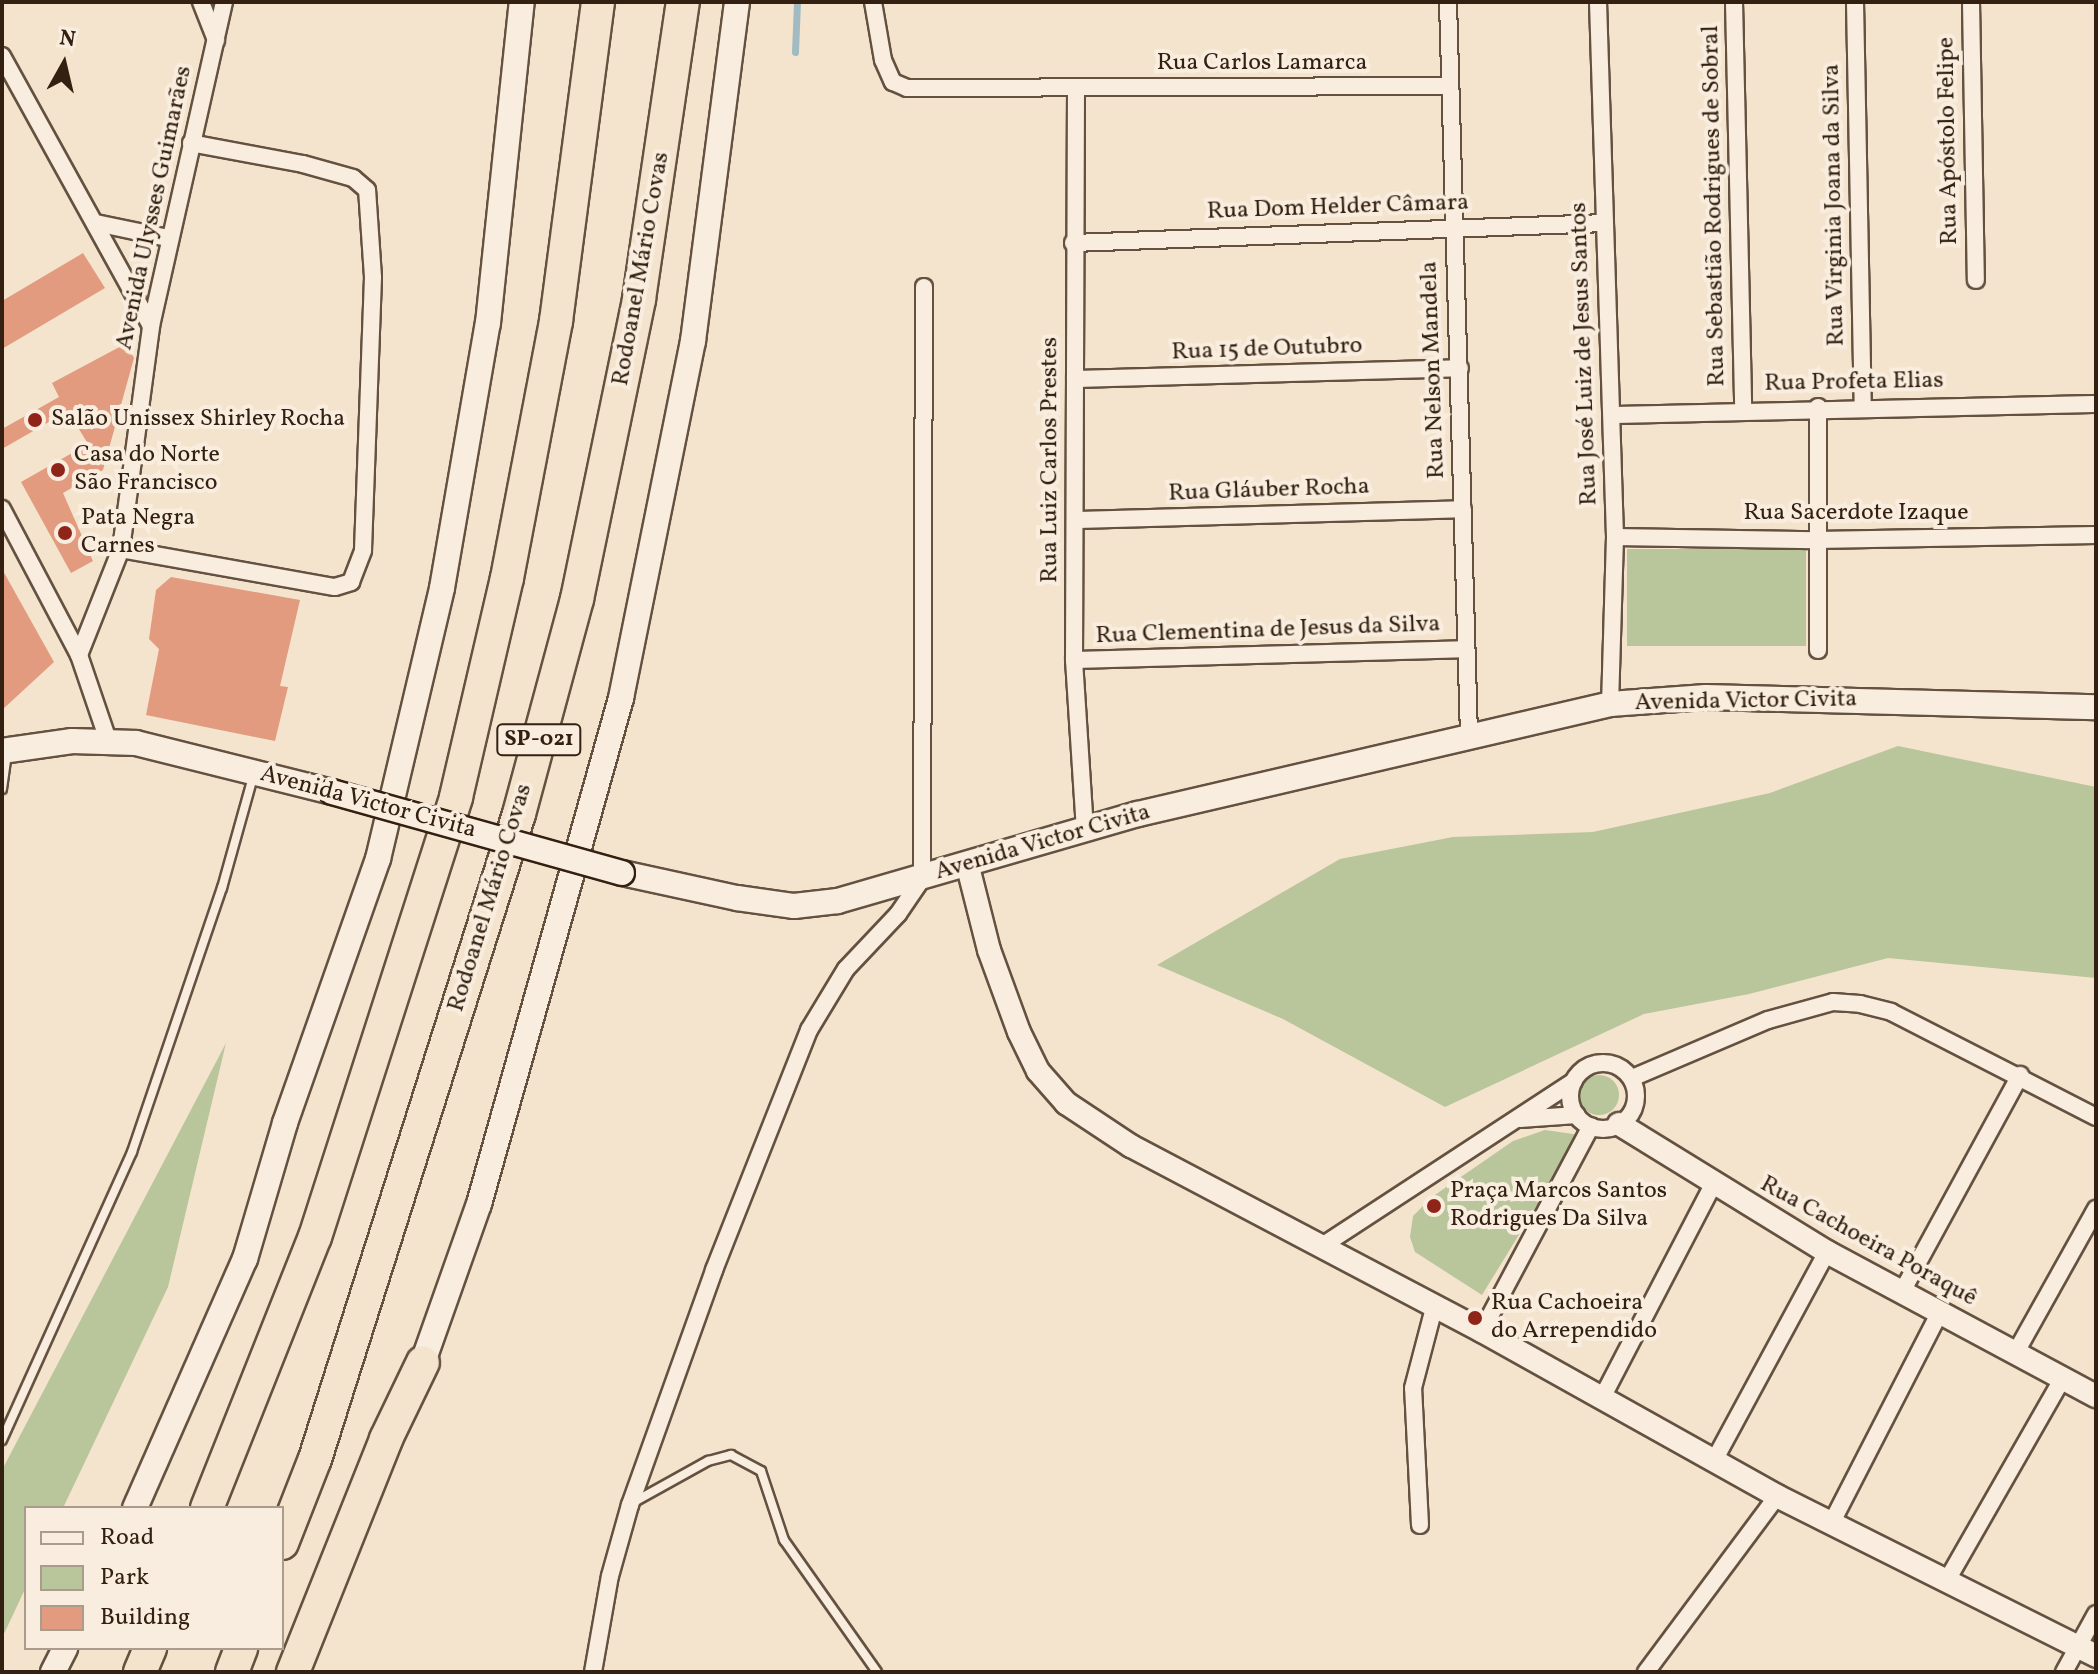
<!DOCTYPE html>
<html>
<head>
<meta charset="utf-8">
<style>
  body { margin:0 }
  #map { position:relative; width:2098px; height:1674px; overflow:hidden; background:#f4e4cd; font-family:Vollkorn,serif }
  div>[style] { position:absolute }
  .green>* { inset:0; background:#b9c59a; transform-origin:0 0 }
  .round { border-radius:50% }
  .stream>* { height:7px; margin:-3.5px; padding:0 3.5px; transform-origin:3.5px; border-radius:3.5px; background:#a2bbc3 }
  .building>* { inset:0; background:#e29b7e }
  .roads { filter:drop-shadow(2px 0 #645140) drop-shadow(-2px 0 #645140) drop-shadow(0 2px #645140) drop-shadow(0 -2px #645140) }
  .service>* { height:8px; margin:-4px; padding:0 4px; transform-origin:4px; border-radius:4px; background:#f8edde }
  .minor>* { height:16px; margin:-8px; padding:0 8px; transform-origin:8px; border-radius:8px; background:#f8edde }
  .minor>.ring { margin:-8px; padding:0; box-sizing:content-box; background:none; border:16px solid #f8edde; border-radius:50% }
  .tertiary>* { height:22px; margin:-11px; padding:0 11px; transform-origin:11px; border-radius:11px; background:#f8edde }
  .secondary>* { height:24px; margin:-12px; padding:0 12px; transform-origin:12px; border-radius:12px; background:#f8edde }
  .motorway>* { height:32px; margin:-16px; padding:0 16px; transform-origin:16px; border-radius:16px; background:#f4e4cd }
  .bridges { filter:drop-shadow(2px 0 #342011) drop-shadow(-2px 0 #342011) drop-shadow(0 2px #342011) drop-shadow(0 -2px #342011) }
  .secondary-bridge>* { height:24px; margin:-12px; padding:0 12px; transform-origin:12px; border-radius:12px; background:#f8edde }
  .dots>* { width:22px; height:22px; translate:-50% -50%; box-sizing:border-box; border:4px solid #f8edde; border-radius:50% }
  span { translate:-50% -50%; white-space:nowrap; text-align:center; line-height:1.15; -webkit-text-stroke:8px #f8edde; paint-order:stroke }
  .shield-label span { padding:2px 6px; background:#f8edde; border:2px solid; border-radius:6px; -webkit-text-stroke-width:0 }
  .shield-label { font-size:22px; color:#342011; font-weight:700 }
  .street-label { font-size:24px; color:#342011 }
  .poi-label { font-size:24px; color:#342011 }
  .left { translate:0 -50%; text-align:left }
  .frame { position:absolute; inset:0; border:4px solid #342011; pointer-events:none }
  .legend { position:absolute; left:24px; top:1506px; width:260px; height:144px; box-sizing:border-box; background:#f8edde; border:2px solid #aa9b8c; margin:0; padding:10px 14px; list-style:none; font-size:24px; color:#342011 }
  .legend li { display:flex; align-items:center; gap:16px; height:40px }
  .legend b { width:40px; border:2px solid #aa9b8c }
  .north { position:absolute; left:24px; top:24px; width:80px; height:80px; -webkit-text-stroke:6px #f8edde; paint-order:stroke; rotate:8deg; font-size:22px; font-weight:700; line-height:32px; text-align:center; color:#342011 }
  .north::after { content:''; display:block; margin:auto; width:28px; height:36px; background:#342011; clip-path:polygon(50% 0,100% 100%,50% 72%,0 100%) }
</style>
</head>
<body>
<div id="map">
  <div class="green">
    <i style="left:1806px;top:549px;width:97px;height:179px;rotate:90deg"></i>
    <i style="clip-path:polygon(1898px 746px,2096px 787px,2096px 978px,1888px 958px,1749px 994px,1644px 1014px,1445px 1107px,1283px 1019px,1157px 965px,1340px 859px,1453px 837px,1593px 832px,1770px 793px)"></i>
    <i style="clip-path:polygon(226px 1043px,168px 1287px,63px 1508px,26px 1508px,26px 1587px,2px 1638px,2px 1470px)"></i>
    <i class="round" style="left:1579px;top:1075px;width:40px;height:40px"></i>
    <i style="clip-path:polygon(1545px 1130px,1580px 1135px,1482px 1295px,1415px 1252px,1410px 1237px,1413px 1216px,1432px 1197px,1513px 1141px)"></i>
  </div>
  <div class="stream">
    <i style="left:795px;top:52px;width:50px;rotate:-87.7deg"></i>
  </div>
  <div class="building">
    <i style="clip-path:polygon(83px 253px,105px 288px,2px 349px,2px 301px)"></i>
    <i style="clip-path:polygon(127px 343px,134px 358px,103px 470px,63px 493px,93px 561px,71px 573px,21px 482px,88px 444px,68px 411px,2px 449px,2px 429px,59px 397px,52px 383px)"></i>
    <i style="clip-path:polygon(2px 569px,54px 662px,2px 710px)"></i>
    <i style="clip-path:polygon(171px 577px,300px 600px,280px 686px,288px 687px,275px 741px,146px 715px,159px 649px,149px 639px,156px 590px)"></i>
  </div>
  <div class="roads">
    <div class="service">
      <i style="left:2px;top:789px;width:35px;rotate:-82deg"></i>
      <i style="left:2px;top:1440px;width:316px;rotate:-65.7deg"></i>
      <i style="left:132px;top:1152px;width:279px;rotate:-71.2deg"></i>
      <i style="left:222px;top:888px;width:115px;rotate:-74.4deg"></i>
      <i style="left:634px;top:1502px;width:85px;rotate:-29deg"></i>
      <i style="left:708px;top:1461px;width:24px;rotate:-15deg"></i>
      <i style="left:731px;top:1455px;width:34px;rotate:28deg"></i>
      <i style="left:761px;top:1471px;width:73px;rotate:71.6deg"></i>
      <i style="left:784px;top:1540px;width:161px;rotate:54.8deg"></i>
    </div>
    <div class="minor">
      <i style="left:201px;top:2px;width:41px;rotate:68.5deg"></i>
      <i style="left:873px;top:2px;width:59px;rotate:80.2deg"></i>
      <i style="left:883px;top:60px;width:24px;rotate:66deg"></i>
      <i style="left:893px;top:82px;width:15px;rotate:23deg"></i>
      <i style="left:907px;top:88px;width:541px;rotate:-0.21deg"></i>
      <i style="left:1448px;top:2px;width:735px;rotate:88.36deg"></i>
      <i style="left:1598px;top:2px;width:535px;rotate:88.18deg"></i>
      <i style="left:1615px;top:537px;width:167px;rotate:91.7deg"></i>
      <i style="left:1734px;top:2px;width:406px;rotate:88.7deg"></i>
      <i style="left:1855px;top:2px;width:405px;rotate:88.9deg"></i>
      <i style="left:1971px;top:2px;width:278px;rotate:89deg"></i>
      <i style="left:2px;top:56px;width:308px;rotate:61.1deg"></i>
      <i style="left:1076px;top:89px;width:571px;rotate:90.2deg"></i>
      <i style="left:1074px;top:660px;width:170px;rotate:86.3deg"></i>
      <i style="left:96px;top:223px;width:74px;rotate:11.8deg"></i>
      <i style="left:1073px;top:243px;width:532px;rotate:-2.15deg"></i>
      <i style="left:1075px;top:379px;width:385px;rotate:-1.6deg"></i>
      <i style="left:1818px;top:407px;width:243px;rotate:90deg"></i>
      <i style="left:1613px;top:415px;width:483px;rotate:-1.3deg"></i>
      <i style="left:2px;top:509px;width:165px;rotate:62.2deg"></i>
      <i style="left:79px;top:655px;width:90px;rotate:71.2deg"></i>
      <i style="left:1077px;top:520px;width:386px;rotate:-1.6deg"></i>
      <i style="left:1615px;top:537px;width:201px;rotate:0.9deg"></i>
      <i style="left:1816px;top:540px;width:280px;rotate:-1deg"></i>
      <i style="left:121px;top:549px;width:217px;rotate:10.1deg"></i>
      <i style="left:335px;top:587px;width:17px;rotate:-17deg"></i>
      <i style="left:351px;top:582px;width:34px;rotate:-69deg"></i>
      <i style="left:363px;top:550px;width:273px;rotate:-87.9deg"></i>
      <i style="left:373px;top:277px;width:87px;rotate:-93.9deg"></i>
      <i style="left:367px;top:190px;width:18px;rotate:-139deg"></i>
      <i style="left:353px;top:178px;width:52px;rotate:-164.4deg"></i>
      <i style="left:303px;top:164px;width:114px;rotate:-169.4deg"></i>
      <i style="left:79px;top:655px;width:114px;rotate:-68.4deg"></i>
      <i style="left:121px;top:549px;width:225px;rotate:-82.3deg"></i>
      <i style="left:151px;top:326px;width:332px;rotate:-77.3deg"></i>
      <i style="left:1074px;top:660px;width:390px;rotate:-1.6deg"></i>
      <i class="ring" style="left:1570px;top:1063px;width:50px;height:50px"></i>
      <i style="left:1632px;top:1078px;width:148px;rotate:-23.1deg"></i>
      <i style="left:1768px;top:1020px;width:67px;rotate:-15.5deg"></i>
      <i style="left:1833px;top:1002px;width:27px;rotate:4deg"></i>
      <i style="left:1860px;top:1004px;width:32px;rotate:14deg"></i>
      <i style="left:1891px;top:1012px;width:230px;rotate:27.1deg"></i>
      <i style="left:1520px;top:1119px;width:57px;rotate:-4deg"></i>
      <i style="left:1322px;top:1246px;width:301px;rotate:-33.2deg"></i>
      <i style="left:1903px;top:1290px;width:245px;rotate:-61.4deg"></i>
      <i style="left:1482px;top:1331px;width:232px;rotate:-62deg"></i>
      <i style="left:2016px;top:1352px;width:164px;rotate:-60.8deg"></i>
      <i style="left:1602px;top:1398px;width:240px;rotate:-62.5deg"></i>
      <i style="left:1715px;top:1459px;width:235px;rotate:-61.6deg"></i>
      <i style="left:1832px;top:1522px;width:236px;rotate:-62.8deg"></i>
      <i style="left:1420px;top:1525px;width:137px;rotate:-92.9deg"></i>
      <i style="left:1413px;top:1388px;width:83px;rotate:-75.3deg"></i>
      <i style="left:1946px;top:1582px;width:235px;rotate:-60.2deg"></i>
      <i style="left:593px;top:1672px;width:97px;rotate:-80deg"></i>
      <i style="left:610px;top:1576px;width:74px;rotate:-74.3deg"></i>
      <i style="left:630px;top:1505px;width:250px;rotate:-70.3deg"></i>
      <i style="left:714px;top:1270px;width:258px;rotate:-68.4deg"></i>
      <i style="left:809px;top:1030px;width:71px;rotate:-58.8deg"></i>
      <i style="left:846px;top:969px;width:76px;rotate:-46.6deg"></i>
      <i style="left:898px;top:914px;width:42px;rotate:-55.6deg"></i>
      <i style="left:922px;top:879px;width:592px;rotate:-89.81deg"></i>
      <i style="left:1646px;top:1672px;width:219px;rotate:-53.3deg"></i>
      <i style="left:2064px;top:1672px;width:66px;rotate:-61.1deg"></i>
    </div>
    <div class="tertiary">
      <i style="left:968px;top:867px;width:86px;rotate:75.8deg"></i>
      <i style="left:989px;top:950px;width:87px;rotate:69.9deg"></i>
      <i style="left:1019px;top:1032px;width:43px;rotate:64deg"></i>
      <i style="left:1038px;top:1071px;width:43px;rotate:48.8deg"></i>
      <i style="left:1066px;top:1103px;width:78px;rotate:33.5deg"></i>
      <i style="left:1131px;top:1146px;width:397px;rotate:27.8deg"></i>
      <i style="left:1482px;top:1331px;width:338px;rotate:29.2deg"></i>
      <i style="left:1777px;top:1496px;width:357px;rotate:26.6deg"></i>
      <i style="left:1619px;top:1124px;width:244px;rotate:31.6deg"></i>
      <i style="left:1827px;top:1252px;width:305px;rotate:28.2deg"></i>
    </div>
    <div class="secondary">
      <i style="left:2px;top:751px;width:71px;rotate:-8.1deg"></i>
      <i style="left:72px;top:741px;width:64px;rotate:1.8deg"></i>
      <i style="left:136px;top:743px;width:202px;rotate:14deg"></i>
      <i style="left:622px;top:873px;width:118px;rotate:12.3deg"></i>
      <i style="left:737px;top:898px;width:58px;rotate:8deg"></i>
      <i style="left:794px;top:906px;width:44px;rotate:-6.5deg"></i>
      <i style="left:838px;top:901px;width:312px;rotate:-16.2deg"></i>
      <i style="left:1138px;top:814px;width:485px;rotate:-13.1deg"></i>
      <i style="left:1610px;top:704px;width:96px;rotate:-4.2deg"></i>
      <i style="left:1706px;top:697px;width:390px;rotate:1.5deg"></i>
      <i style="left:423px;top:1362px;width:168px;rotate:-70.5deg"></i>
      <i style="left:479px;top:1204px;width:526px;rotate:-74.32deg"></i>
      <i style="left:621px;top:698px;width:364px;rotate:-78.6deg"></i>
      <i style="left:693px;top:341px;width:342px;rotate:-82.6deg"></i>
      <i style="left:135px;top:1508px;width:272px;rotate:-66.2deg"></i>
      <i style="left:245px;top:1259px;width:142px;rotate:-73.6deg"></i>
      <i style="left:285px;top:1123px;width:280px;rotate:-70.6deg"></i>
      <i style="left:378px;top:859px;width:278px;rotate:-76.7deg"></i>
      <i style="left:442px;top:588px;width:269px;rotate:-80.2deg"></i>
      <i style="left:488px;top:323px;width:323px;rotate:-84deg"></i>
      <i style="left:53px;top:1672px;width:27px;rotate:-63deg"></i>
    </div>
    <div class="motorway">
      <i style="left:207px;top:1508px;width:292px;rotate:-68.3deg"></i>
      <i style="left:315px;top:1237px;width:462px;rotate:-72.2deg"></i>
      <i style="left:456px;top:797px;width:225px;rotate:-76.9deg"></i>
      <i style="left:507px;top:578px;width:262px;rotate:-79.2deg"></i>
      <i style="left:556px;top:321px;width:322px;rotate:-82.5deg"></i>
      <i style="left:282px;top:1543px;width:90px;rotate:-68.6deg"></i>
      <i style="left:315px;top:1459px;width:676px;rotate:-72.45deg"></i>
      <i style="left:519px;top:814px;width:223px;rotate:-74.9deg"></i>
      <i style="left:577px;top:599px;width:306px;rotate:-78.3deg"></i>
      <i style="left:639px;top:299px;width:300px;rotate:-81.6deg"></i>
      <i style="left:140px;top:1672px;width:26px;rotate:-67deg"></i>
      <i style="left:232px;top:1672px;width:26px;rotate:-69deg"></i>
      <i style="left:293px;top:1672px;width:251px;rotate:-68.2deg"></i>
      <i style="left:386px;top:1439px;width:85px;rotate:-64.3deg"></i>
    </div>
  </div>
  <div class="bridges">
    <div class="secondary-bridge">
      <i style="left:332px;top:792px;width:301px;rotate:15.6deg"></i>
    </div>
  </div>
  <div class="dots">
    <i style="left:35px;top:420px;background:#8f2418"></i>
    <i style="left:58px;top:470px;background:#8f2418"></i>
    <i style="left:65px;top:533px;background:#8f2418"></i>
    <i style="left:1434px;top:1206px;background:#8f2418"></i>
    <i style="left:1475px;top:1318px;background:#8f2418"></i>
  </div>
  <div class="shield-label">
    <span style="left:539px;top:740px">SP-021</span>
  </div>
  <div class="street-label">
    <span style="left:1262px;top:64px">Rua Carlos Lamarca</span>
    <span style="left:1949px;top:141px;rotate:-91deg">Rua Apóstolo Felipe</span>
    <span style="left:1835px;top:205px;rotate:-91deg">Rua Virginia Joana da Silva</span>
    <span style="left:1715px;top:206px;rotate:-91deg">Rua Sebastião Rodrigues de Sobral</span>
    <span style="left:155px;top:208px;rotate:-78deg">Avenida Ulysses Guimarães</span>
    <span style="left:1338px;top:208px;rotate:-2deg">Rua Dom Helder Câmara</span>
    <span style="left:642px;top:269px;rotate:-80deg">Rodoanel Mário Covas</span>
    <span style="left:1267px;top:350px;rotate:-2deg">Rua 15 de Outubro</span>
    <span style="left:1585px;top:354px;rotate:-92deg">Rua José Luiz de Jesus Santos</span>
    <span style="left:1434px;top:370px;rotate:-92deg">Rua Nelson Mandela</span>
    <span style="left:1854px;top:383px;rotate:-1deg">Rua Profeta Elias</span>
    <span style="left:1051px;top:460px;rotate:-90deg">Rua Luiz Carlos Prestes</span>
    <span style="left:1269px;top:491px;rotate:-2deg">Rua Gláuber Rocha</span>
    <span style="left:1856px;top:514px">Rua Sacerdote Izaque</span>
    <span style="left:1268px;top:631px;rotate:-2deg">Rua Clementina de Jesus da Silva</span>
    <span style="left:1746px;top:702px;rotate:-1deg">Avenida Victor Civita</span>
    <span style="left:368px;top:803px;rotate:15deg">Avenida Victor Civita</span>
    <span style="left:1043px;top:843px;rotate:-16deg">Avenida Victor Civita</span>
    <span style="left:491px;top:898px;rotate:-73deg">Rodoanel Mário Covas</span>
    <span style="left:1868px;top:1242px;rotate:29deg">Rua Cachoeira Poraquê</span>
  </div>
  <div class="poi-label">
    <span class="left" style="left:51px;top:420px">Salão Unissex Shirley Rocha</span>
    <span class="left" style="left:74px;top:470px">Casa do Norte<br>São Francisco</span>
    <span class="left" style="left:81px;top:533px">Pata Negra<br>Carnes</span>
    <span class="left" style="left:1450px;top:1206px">Praça Marcos Santos<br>Rodrigues Da Silva</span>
    <span class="left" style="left:1491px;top:1318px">Rua Cachoeira<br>do Arrependido</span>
  </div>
  <div class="frame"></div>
  <ul class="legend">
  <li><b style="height:10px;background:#f8edde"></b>Road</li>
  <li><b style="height:22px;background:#b9c59a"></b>Park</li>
  <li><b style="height:22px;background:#e29b7e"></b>Building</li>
  </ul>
  <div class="north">N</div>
</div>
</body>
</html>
